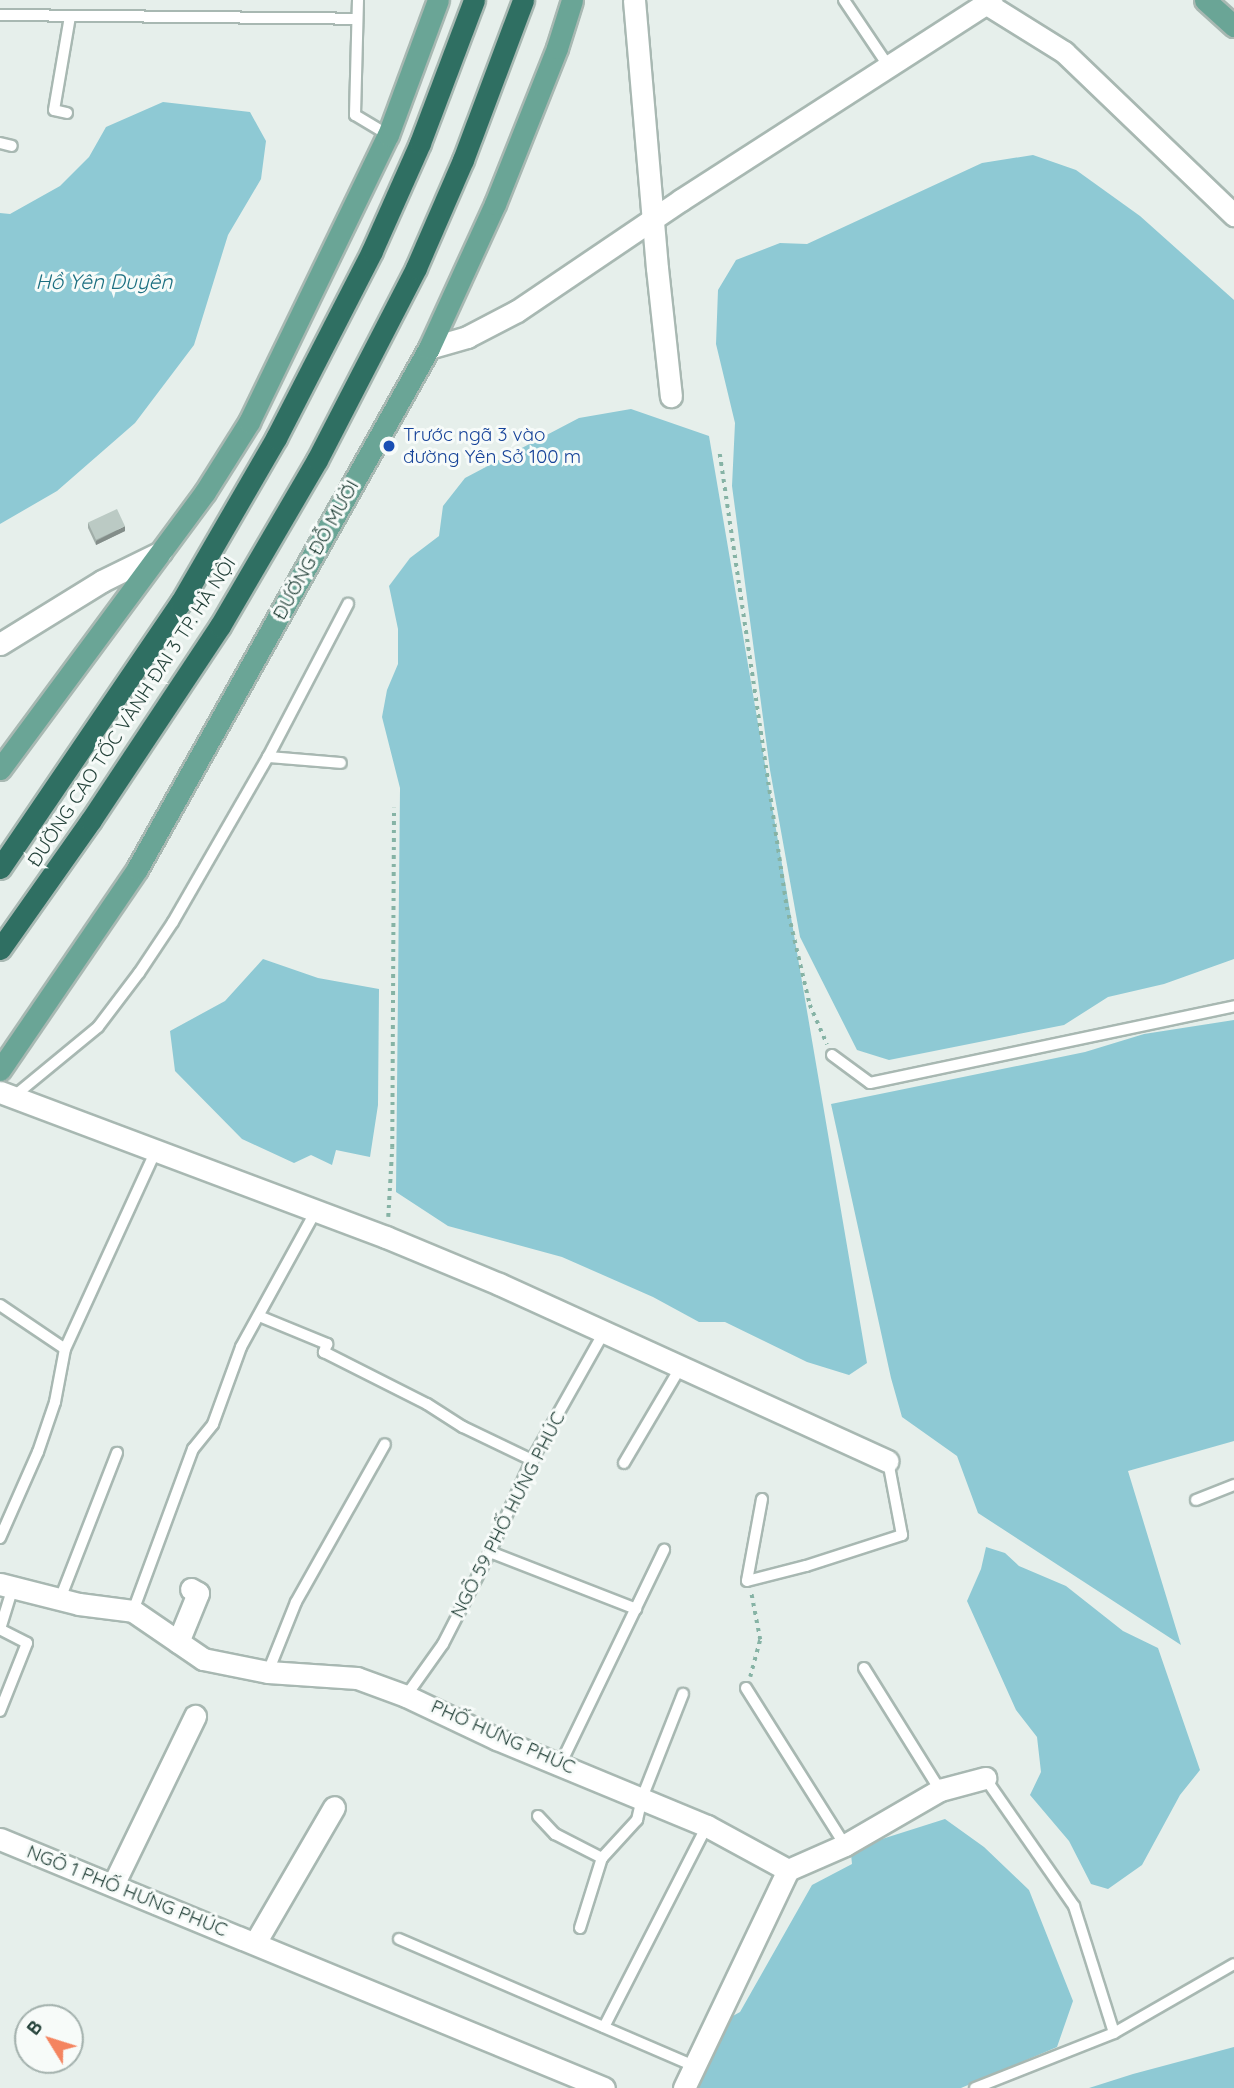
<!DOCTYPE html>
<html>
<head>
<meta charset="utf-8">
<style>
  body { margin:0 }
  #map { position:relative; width:1234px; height:2088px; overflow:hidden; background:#e6efeb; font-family:Quicksand,sans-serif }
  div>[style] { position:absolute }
  .water>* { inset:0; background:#8ec9d4 }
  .path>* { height:3.5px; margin-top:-1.75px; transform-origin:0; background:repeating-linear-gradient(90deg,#86b3a5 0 3.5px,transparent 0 8.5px) }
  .roads { filter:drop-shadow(2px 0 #a8b8b2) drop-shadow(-2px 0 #a8b8b2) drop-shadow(0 2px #a8b8b2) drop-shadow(0 -2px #a8b8b2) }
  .service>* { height:10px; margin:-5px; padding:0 5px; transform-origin:5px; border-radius:5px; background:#fff }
  .minor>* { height:21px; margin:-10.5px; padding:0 10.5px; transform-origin:10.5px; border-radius:10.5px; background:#fff }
  .tertiary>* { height:21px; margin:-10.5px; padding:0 10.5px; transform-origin:10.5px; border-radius:10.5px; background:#fff }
  .primary>* { height:21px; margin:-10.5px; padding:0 10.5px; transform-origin:10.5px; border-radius:10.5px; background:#6aa596 }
  .motorway>* { height:21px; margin:-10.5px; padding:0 10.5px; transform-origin:10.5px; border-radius:10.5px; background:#2f6f62 }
  .wall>* { inset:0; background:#a1aea9 }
  .shaded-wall>* { inset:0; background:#838d89 }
  .building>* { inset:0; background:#bbcac4; transform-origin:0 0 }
  .dots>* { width:19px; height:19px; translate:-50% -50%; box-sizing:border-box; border:4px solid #f7fbf9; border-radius:50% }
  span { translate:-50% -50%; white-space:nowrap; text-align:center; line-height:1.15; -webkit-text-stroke:6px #f7fbf9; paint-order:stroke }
  .transit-label { font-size:19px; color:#164399 }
  .left { translate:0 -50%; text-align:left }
  .street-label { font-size:19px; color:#24423a }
  .water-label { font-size:21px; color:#1c6f80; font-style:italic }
  .north { position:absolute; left:14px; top:2004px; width:70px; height:70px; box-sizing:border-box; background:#f7fbf9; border:2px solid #a3b1ad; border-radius:50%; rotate:308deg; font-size:19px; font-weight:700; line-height:28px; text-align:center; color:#24423a }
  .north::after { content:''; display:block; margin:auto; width:24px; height:32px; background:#f4845f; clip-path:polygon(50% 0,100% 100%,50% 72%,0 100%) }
</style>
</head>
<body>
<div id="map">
  <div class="water">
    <i style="clip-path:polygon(163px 102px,250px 112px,266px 141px,261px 179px,228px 235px,194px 345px,135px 423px,57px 491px,0 524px,0 213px,10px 214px,60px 186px,89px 157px,106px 127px)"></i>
    <i style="clip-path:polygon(1033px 155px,1076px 170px,1140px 216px,1234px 300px,1234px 959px,1164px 984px,1108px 997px,1064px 1025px,889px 1060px,857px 1050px,800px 937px,770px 770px,732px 486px,735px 423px,716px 344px,718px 290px,736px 260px,780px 243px,807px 244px,982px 163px)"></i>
    <i style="clip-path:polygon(631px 409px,709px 436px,867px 1363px,849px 1375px,807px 1362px,725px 1322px,699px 1322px,653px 1297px,562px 1257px,448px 1226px,396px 1192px,400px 788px,382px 717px,387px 690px,398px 664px,398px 629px,389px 586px,410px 558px,439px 536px,443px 506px,465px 478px,579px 418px)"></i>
    <i style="clip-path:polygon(263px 959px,318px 978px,379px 989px,378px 1105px,370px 1157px,336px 1150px,332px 1165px,311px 1155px,294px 1163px,242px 1139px,175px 1071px,170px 1031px,225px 1001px)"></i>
    <i style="clip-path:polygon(1234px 1020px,1234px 1441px,1128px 1471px,1181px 1645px,978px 1513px,957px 1456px,902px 1417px,891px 1378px,831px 1104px,1085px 1052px,1144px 1034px)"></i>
    <i style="clip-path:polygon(986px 1547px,1005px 1553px,1019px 1566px,1066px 1586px,1123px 1631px,1158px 1648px,1200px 1770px,1180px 1795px,1142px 1865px,1108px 1889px,1091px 1884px,1069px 1841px,1030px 1795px,1041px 1772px,1037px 1737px,1016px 1710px,967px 1601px,981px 1569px)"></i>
    <i style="clip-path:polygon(945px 1819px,984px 1847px,1029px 1890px,1073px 2001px,1057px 2047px,961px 2088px,697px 2088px,731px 2017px,740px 2012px,812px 1885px,852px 1864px,851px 1854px,882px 1839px)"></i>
    <i style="clip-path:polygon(1234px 2047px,1234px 2088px,1089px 2088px,1133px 2074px)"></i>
  </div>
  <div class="path">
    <i style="left:720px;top:454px;width:458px;rotate:81.6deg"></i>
    <i style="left:787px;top:907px;width:101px;rotate:76.8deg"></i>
    <i style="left:810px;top:1005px;width:43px;rotate:66.4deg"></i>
    <i style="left:388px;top:1217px;width:69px;rotate:-86.7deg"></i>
    <i style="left:392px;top:1148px;width:340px;rotate:-89.7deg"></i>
    <i style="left:750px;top:1677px;width:38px;rotate:-75deg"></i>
    <i style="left:760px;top:1640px;width:48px;rotate:-100.8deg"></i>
  </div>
  <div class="roads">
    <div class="service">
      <i style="left:358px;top:0;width:115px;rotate:91.5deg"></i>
      <i style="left:355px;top:115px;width:39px;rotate:31deg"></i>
      <i style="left:844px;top:0;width:81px;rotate:56.1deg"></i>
      <i style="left:0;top:15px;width:357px;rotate:0.6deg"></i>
      <i style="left:67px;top:113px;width:13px;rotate:-167deg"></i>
      <i style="left:54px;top:110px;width:95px;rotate:-80.3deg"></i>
      <i style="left:0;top:143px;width:12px;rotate:14deg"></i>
      <i style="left:268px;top:757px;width:73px;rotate:4.7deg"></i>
      <i style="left:832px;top:1055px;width:47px;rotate:36.4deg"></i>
      <i style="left:870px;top:1083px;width:372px;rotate:-11.9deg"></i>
      <i style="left:13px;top:1097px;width:110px;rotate:-39.5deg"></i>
      <i style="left:98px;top:1027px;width:68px;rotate:-52.8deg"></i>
      <i style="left:139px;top:973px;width:61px;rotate:-56.3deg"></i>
      <i style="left:173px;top:922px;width:190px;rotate:-60.1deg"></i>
      <i style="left:268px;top:757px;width:173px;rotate:-62.4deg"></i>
      <i style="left:0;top:1305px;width:78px;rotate:34.1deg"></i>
      <i style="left:259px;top:1316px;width:74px;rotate:22.4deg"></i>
      <i style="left:327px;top:1344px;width:9px;rotate:111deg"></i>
      <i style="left:324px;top:1352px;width:115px;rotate:26.8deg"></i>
      <i style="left:427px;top:1404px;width:43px;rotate:32.6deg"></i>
      <i style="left:463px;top:1427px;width:76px;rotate:25.6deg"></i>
      <i style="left:624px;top:1463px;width:110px;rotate:-59.5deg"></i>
      <i style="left:762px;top:1499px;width:83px;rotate:100.4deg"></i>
      <i style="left:747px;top:1581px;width:61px;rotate:-14.3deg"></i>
      <i style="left:806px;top:1566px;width:101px;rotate:-17.9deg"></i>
      <i style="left:902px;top:1535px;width:75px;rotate:-100.7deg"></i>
      <i style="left:1196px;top:1500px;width:41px;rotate:-21.5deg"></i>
      <i style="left:0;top:1538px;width:94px;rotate:-66.2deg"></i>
      <i style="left:38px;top:1452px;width:53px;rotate:-71.2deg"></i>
      <i style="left:55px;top:1402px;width:54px;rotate:-79.3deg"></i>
      <i style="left:65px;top:1349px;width:219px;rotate:-65.4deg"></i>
      <i style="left:490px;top:1552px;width:157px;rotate:21.3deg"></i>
      <i style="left:60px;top:1599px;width:157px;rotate:-68.7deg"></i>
      <i style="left:133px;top:1611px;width:173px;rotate:-69.7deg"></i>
      <i style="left:193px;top:1449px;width:32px;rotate:-51deg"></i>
      <i style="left:213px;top:1424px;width:82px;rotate:-70deg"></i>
      <i style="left:241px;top:1347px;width:158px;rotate:-61.2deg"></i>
      <i style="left:864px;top:1668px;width:144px;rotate:58.1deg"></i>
      <i style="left:268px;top:1672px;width:75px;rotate:-68.2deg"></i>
      <i style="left:296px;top:1602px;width:181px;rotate:-60.6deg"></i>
      <i style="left:746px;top:1688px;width:186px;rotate:57.8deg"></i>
      <i style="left:406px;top:1696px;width:64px;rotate:-54.6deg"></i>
      <i style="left:443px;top:1644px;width:103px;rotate:-62.9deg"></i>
      <i style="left:490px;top:1552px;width:101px;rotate:-65.5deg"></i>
      <i style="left:532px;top:1460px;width:147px;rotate:-60.6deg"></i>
      <i style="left:0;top:1711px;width:73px;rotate:-68.3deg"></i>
      <i style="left:27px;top:1643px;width:30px;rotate:-153deg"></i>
      <i style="left:0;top:1629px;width:44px;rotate:-72.8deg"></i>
      <i style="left:561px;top:1763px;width:237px;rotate:-64.2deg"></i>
      <i style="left:985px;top:1778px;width:156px;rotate:55.2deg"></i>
      <i style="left:1074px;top:1906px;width:133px;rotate:72.5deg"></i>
      <i style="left:538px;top:1816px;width:25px;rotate:47deg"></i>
      <i style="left:555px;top:1834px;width:53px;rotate:27.1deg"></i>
      <i style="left:580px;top:1928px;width:73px;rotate:-72.6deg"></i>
      <i style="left:602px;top:1858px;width:52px;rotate:-47.4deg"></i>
      <i style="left:637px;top:1820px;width:23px;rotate:-77deg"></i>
      <i style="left:642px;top:1798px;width:112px;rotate:-68.5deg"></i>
      <i style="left:399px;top:1939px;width:321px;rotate:23.3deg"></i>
      <i style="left:604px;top:2027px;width:226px;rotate:-62.9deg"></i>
      <i style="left:975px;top:2088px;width:149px;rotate:-21.6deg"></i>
      <i style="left:1114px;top:2033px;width:138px;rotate:-29.9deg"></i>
    </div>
    <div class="minor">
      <i style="left:634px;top:0;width:269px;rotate:85.1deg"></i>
      <i style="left:657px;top:268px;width:129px;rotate:83.8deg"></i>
      <i style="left:987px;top:4px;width:91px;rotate:31.9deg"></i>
      <i style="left:1064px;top:52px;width:236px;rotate:43.8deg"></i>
      <i style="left:429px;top:348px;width:40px;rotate:-16deg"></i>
      <i style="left:467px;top:337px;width:56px;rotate:-27.5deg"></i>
      <i style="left:517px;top:311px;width:198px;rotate:-34.1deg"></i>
      <i style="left:681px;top:200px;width:369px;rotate:-32.8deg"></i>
      <i style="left:0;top:644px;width:120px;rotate:-31.7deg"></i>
      <i style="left:102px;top:581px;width:66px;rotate:-26.2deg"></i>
      <i style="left:0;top:1092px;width:412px;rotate:20.6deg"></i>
      <i style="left:386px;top:1237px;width:122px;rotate:22.6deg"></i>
      <i style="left:499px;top:1284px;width:427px;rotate:24.5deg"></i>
      <i style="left:178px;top:1642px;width:53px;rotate:-67.8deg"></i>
      <i style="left:198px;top:1593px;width:8px;rotate:-150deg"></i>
      <i style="left:0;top:1839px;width:653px;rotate:22.4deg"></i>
      <i style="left:113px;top:1885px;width:188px;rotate:-64.1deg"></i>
      <i style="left:255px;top:1943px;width:157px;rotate:-59.8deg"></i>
      <i style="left:684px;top:2088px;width:242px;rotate:-64.5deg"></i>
    </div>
    <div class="tertiary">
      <i style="left:0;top:1584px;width:81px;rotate:14.2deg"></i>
      <i style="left:79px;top:1604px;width:54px;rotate:7.4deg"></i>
      <i style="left:133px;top:1611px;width:85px;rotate:34.4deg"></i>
      <i style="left:203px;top:1659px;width:66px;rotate:11.3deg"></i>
      <i style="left:268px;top:1672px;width:89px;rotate:3.9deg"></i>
      <i style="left:357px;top:1678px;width:52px;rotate:20.2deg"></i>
      <i style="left:406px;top:1696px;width:101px;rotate:25.3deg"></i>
      <i style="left:497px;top:1739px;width:227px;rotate:22.5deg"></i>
      <i style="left:707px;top:1826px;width:92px;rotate:28.5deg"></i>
      <i style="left:788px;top:1870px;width:62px;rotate:-23.7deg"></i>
      <i style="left:845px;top:1845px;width:110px;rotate:-30.1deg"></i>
      <i style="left:940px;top:1790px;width:47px;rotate:-14.9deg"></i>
    </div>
    <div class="primary">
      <i style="left:1205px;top:0;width:39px;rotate:42deg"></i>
      <i style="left:0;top:769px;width:345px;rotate:-53.5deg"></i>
      <i style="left:205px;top:492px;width:83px;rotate:-57.8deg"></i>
      <i style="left:249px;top:422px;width:319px;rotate:-64.2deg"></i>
      <i style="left:388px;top:135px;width:144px;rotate:-69.7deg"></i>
      <i style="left:0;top:1070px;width:243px;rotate:-55.7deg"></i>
      <i style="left:137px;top:869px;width:597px;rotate:-60.73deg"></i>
      <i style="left:429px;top:348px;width:158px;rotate:-65.4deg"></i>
      <i style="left:495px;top:204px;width:168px;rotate:-68.3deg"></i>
      <i style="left:557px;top:48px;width:50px;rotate:-72.6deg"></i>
    </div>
    <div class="motorway">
      <i style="left:0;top:868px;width:322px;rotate:-55.8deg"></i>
      <i style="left:181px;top:602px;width:190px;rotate:-59.9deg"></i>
      <i style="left:276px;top:438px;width:210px;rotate:-62.8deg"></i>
      <i style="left:372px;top:251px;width:118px;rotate:-66deg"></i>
      <i style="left:420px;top:143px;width:153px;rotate:-69.3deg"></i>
      <i style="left:0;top:949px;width:158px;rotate:-54.8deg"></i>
      <i style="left:91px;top:820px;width:233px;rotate:-56.4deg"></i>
      <i style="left:220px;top:626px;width:192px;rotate:-59.7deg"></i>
      <i style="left:317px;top:460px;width:216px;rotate:-62.7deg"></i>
      <i style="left:416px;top:268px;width:118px;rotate:-66.5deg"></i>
      <i style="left:463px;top:160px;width:171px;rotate:-69.4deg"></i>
    </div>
  </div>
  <div class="wall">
    <i style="clip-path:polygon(88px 523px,125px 531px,96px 545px,88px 528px)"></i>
  </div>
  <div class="shaded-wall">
    <i style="clip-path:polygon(125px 526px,125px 531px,96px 545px,96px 541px)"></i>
  </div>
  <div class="building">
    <i style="left:117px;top:509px;width:19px;height:32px;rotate:65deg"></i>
  </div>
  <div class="dots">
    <i style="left:389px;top:446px;background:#1a4fb4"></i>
  </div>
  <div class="transit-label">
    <span class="left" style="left:403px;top:446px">Trước ngã 3 vào<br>đường Yên Sở 100 m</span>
  </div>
  <div class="street-label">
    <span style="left:316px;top:550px;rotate:-61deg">ĐƯỜNG ĐỖ MƯỜI</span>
    <span style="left:132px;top:712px;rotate:-57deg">ĐƯỜNG CAO TỐC VÀNH ĐAI 3 TP. HÀ NỘI</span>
    <span style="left:508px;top:1515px;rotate:-63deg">NGÕ 59 PHỐ HƯNG PHÚC</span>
    <span style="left:503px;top:1737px;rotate:24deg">PHỐ HƯNG PHÚC</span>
    <span style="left:127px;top:1891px;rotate:22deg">NGÕ 1 PHỐ HƯNG PHÚC</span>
  </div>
  <div class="water-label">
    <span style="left:104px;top:281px">Hồ Yên Duyên</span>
  </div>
  <div class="north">B</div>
</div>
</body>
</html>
